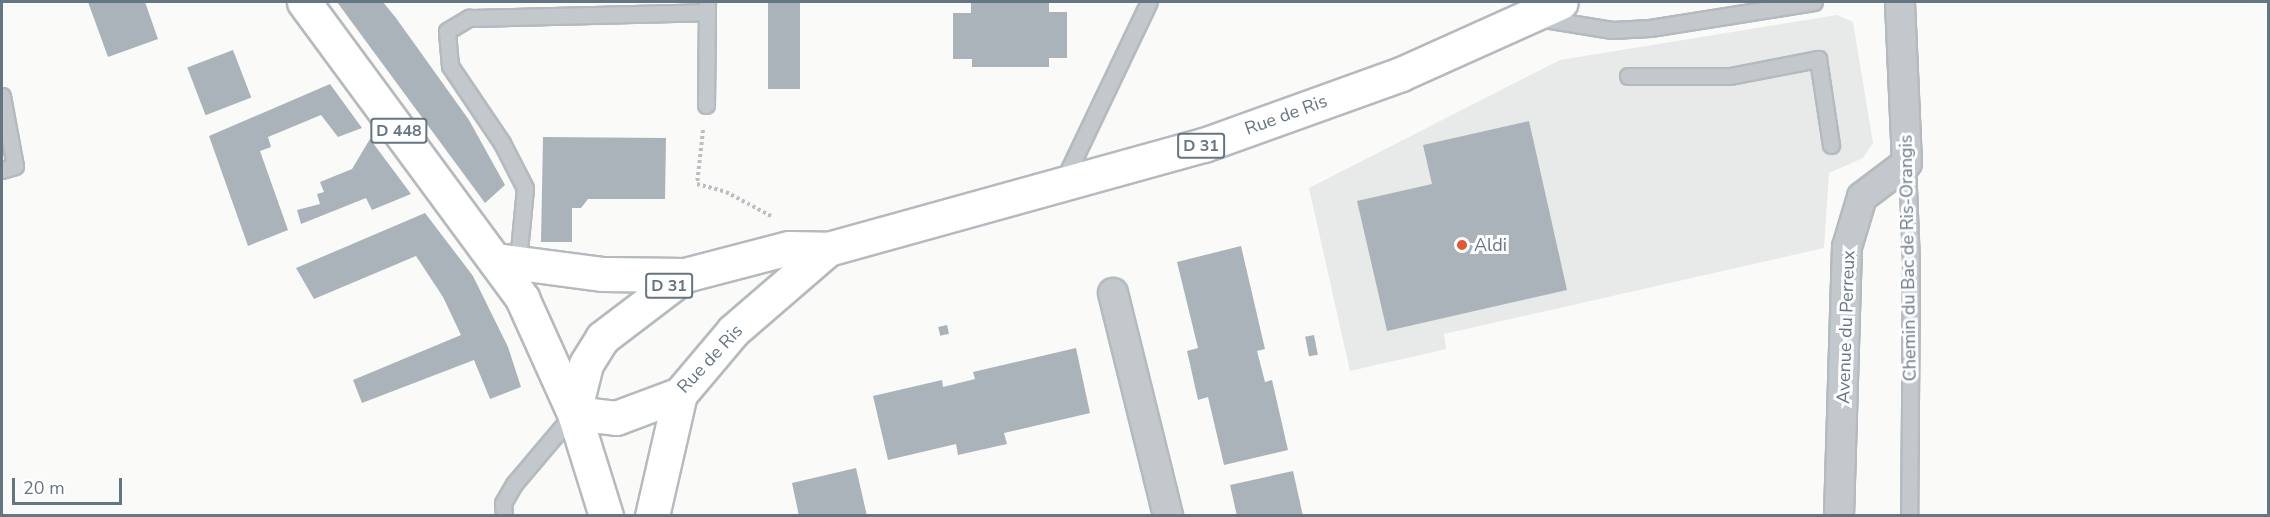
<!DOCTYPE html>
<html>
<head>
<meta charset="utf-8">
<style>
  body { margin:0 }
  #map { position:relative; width:2270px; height:517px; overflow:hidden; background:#fafaf8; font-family:"Nunito Sans",sans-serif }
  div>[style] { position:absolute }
  .built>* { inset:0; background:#e8e9e9 }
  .building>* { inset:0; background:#aab3b9; transform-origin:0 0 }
  .path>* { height:4px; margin-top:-2px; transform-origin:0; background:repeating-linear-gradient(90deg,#bbbfc2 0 3px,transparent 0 6px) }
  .roads { filter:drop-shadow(2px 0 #b5babe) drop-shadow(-2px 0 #b5babe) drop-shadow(0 2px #b5babe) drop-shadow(0 -2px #b5babe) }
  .service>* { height:15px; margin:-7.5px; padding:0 7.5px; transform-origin:7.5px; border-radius:7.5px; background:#c3c8cc }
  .minor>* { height:28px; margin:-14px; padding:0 14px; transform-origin:14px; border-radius:14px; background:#c3c8cc }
  .primary>* { height:33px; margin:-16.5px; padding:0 16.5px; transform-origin:16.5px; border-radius:16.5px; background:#fff }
  .dots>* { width:16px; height:16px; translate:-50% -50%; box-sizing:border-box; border:3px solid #fff; border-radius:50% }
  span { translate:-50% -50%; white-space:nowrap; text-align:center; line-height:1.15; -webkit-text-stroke:6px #fff; paint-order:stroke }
  .shield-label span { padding:2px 4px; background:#fff; border:2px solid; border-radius:4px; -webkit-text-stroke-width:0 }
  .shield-label { font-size:16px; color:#657683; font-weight:700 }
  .street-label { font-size:18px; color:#657683 }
  .poi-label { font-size:18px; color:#657683 }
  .left { translate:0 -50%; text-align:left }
  .frame { position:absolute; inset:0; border:3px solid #657683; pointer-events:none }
  .scale { position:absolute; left:12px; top:478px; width:110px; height:27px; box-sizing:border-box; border:3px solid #657683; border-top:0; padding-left:8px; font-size:18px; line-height:21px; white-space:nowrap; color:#657683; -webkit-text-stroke:4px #fff; paint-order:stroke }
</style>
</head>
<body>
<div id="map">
  <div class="built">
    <i style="clip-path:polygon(1837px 15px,1853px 22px,1873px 143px,1863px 158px,1829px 173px,1824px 248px,1444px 334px,1446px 349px,1350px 371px,1309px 188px,1560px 60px)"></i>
  </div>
  <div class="building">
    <i style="clip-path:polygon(88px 2px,145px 2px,158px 39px,108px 57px)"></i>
    <i style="clip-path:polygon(337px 2px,383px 2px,396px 18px,469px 120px,505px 185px,485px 203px)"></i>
    <i style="left:768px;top:2px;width:32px;height:87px"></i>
    <i style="clip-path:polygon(971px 2px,1049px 2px,1049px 12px,1067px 12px,1067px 58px,1049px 58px,1049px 67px,972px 67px,972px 59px,953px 59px,953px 13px,971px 13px)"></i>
    <i style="left:233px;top:50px;width:51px;height:49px;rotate:69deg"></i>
    <i style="clip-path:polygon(330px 84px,362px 128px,338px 137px,321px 115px,268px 137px,271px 147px,260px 151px,288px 230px,248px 246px,209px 136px)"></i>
    <i style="clip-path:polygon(1529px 121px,1567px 290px,1387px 331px,1357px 201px,1432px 184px,1423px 145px)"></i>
    <i style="clip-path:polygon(543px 137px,666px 138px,665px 199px,588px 199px,581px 208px,572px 208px,572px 242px,541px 242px)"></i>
    <i style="clip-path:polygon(370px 139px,411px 194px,372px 210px,366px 198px,301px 224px,297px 210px,320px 204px,317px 194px,324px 192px,320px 182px,352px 169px)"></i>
    <i style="clip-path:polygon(425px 213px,473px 276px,508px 347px,521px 387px,490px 399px,474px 360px,362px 403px,353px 380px,461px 335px,443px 297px,416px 256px,314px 299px,296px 268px)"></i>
    <i style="clip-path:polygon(1241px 246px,1265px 349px,1257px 351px,1265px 382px,1272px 380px,1288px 450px,1224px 465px,1208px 397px,1198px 400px,1187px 351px,1198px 348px,1177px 262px)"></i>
    <i style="left:947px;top:325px;width:9px;height:9px;rotate:77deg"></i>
    <i style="left:1314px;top:335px;width:20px;height:9px;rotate:79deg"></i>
    <i style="clip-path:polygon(1076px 348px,1090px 413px,1004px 433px,1007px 444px,958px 455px,956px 444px,888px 460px,873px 396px,942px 380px,943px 387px,975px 379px,973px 372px)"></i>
    <i style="clip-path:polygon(856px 468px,867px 516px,799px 516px,792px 483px)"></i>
    <i style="clip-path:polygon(1293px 471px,1303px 516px,1237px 516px,1230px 485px)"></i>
  </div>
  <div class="path">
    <i style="left:703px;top:130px;width:54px;rotate:96.3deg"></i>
    <i style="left:697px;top:184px;width:30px;rotate:15deg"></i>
    <i style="left:726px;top:192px;width:51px;rotate:28.1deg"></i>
  </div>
  <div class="roads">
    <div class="service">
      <i style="left:1538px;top:18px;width:75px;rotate:9.2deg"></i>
      <i style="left:1612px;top:30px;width:38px;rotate:-3deg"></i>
      <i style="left:1650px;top:28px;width:166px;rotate:-9deg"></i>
      <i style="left:1628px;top:76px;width:102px"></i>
      <i style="left:1730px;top:76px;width:90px;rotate:-10.9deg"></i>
      <i style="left:1818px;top:59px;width:87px;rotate:81.4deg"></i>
      <i style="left:2px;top:96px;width:71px;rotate:79.5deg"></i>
      <i style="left:15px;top:166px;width:14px;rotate:163deg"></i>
      <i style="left:706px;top:105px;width:102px;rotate:-89.4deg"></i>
      <i style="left:1907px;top:163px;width:98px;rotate:87.7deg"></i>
      <i style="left:1911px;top:261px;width:255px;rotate:90.4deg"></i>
      <i style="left:1063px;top:182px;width:199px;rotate:-64.5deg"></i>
      <i style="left:518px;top:261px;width:73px;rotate:-84.5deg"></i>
      <i style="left:525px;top:188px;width:51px;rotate:-117.1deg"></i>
      <i style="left:502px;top:143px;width:93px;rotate:-124deg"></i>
      <i style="left:450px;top:66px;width:35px;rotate:-95deg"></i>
      <i style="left:447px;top:31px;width:26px;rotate:-31deg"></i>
      <i style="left:469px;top:18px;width:238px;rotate:-1.4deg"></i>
      <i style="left:504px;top:516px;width:13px;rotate:-94deg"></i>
      <i style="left:503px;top:503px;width:22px;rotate:-60deg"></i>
      <i style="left:514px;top:484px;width:93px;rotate:-49.8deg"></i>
    </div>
    <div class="minor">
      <i style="left:1113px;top:293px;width:230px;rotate:76.1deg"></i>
      <i style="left:1839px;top:516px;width:269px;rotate:-88.3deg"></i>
      <i style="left:1847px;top:247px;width:52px;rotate:-73.3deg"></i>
      <i style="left:1862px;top:197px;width:56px;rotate:-37.1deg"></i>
      <i style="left:1907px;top:163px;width:161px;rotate:-92.5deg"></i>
    </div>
    <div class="primary">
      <i style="left:304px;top:2px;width:368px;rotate:53.6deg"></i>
      <i style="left:522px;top:298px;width:126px;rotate:65.7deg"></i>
      <i style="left:574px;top:413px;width:108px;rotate:72.7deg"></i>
      <i style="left:496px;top:260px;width:108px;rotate:7.5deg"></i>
      <i style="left:603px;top:274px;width:82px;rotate:0.7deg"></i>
      <i style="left:574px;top:413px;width:50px;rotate:-76.2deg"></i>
      <i style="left:586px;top:364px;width:31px;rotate:-58deg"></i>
      <i style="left:602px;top:338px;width:104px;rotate:-37.2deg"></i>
      <i style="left:685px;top:275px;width:107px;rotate:-14.6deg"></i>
      <i style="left:789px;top:248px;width:39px;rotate:1deg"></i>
      <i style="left:828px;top:249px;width:390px;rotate:-15.5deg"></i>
      <i style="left:1204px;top:145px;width:209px;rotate:-19.8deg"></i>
      <i style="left:1401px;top:74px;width:175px;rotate:-24.2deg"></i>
      <i style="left:574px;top:413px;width:42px;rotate:6.8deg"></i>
      <i style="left:616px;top:418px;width:68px;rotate:-20.6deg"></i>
      <i style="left:680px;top:394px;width:82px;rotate:-49.9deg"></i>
      <i style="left:733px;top:331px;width:125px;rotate:-40.8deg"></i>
      <i style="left:652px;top:516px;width:125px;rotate:-77.1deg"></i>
    </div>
  </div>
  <div class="dots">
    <i style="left:1462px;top:245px;background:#e4572e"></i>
  </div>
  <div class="shield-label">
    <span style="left:399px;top:131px">D 448</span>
    <span style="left:1201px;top:146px">D 31</span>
    <span style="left:669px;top:286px">D 31</span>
  </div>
  <div class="street-label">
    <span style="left:1286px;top:115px;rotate:-20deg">Rue de Ris</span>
    <span style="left:1908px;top:258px;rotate:-91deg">Chemin du Bac de Ris-Orangis</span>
    <span style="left:1846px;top:327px;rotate:-88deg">Avenue du Perreux</span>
    <span style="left:710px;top:359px;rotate:-47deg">Rue de Ris</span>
  </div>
  <div class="poi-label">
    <span class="left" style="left:1474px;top:245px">Aldi</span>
  </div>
  <div class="frame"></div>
  <div class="scale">20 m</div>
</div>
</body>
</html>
